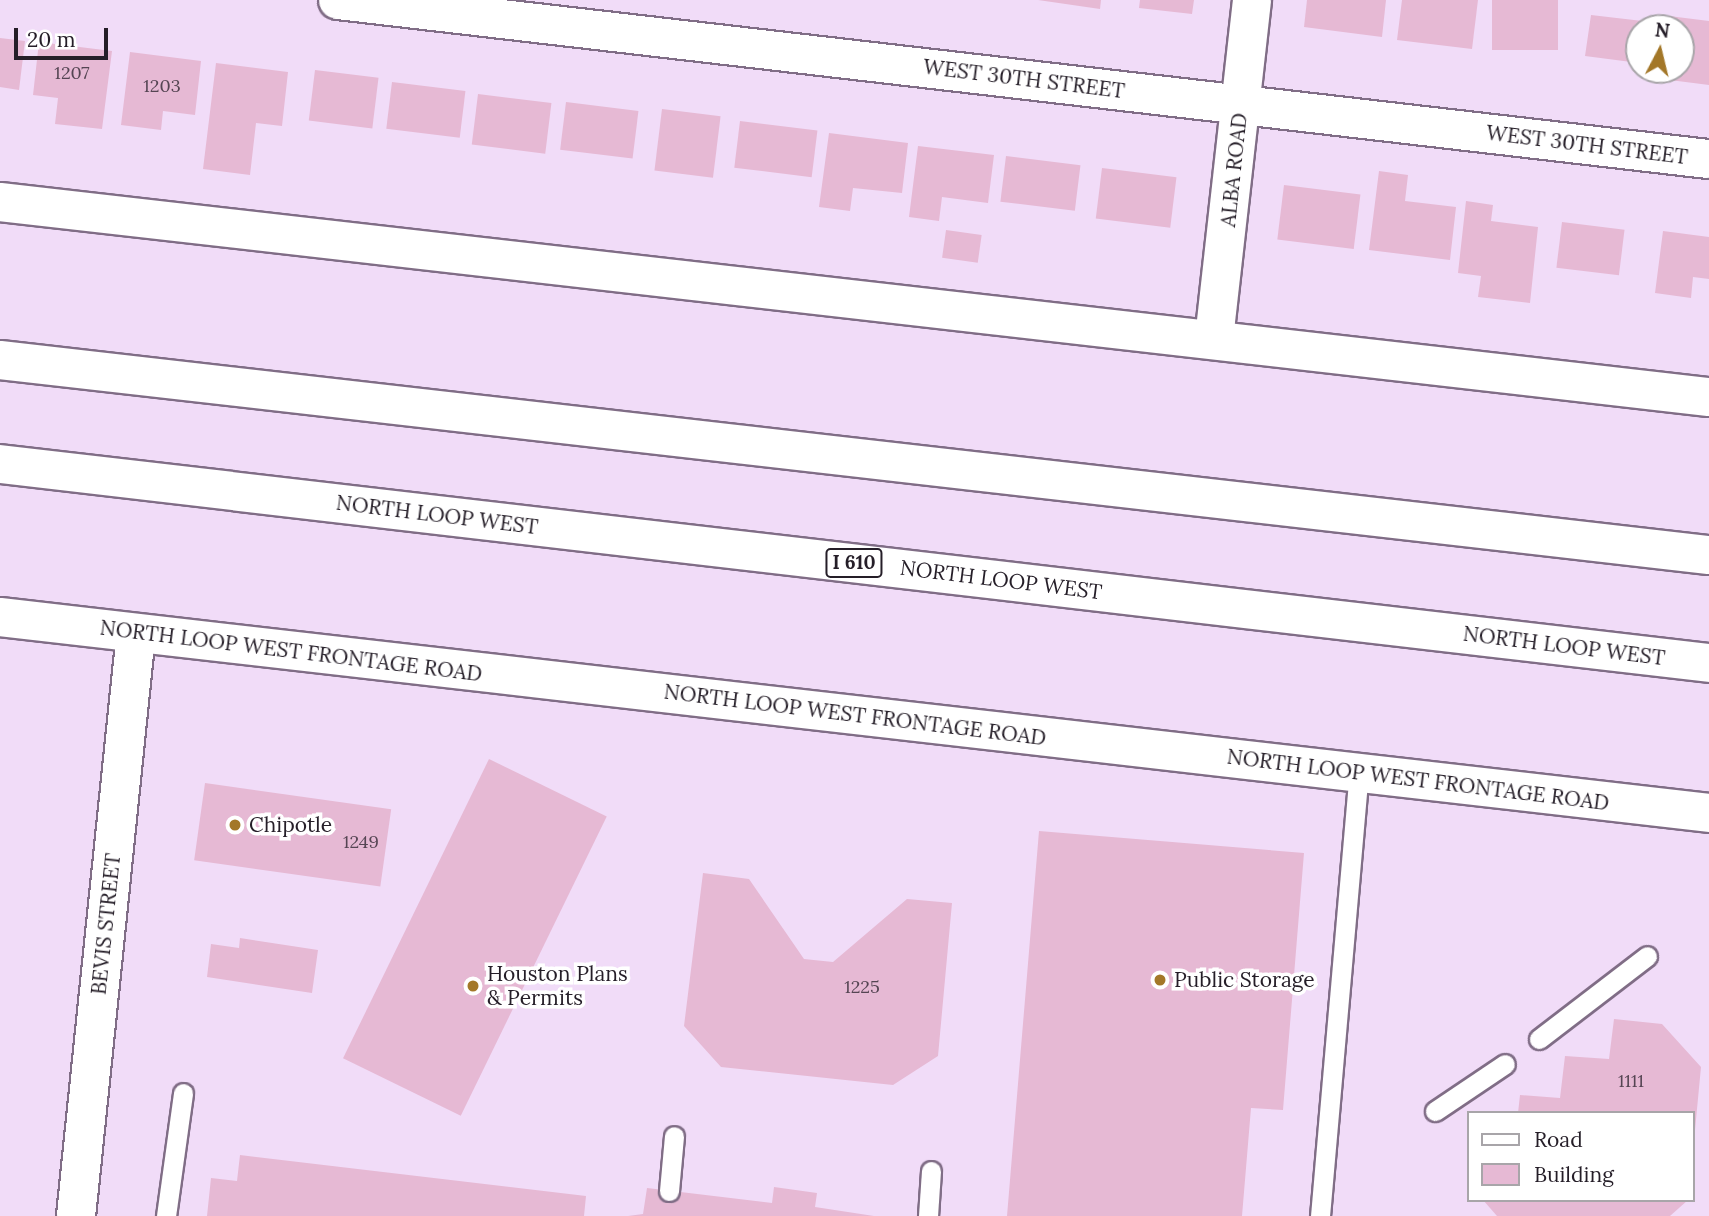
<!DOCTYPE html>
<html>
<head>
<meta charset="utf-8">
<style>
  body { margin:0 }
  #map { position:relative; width:1709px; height:1216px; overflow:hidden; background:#f1dcf8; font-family:Lora,serif }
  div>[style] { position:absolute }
  .building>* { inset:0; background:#e6b9d4; transform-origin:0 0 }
  .roads { filter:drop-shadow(2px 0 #806d86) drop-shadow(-2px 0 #806d86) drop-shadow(0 2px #806d86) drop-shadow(0 -2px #806d86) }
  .service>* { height:19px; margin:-9.5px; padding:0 9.5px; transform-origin:9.5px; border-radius:9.5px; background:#fff }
  .minor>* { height:38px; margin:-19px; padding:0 19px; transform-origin:19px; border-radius:19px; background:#fff }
  .tertiary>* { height:38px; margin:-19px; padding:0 19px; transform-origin:19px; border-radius:19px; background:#fff }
  .secondary>* { height:38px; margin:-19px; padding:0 19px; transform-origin:19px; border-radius:19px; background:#fff }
  .motorway>* { height:38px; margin:-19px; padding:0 19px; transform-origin:19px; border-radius:19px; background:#fff }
  .dots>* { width:19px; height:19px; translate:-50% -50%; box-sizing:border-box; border:4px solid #fff; border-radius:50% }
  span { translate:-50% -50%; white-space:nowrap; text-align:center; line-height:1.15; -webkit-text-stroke:7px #fff; paint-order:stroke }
  .number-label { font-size:18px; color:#554553 }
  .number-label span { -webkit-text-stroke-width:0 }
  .shield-label span { padding:2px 5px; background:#fff; border:2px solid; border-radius:5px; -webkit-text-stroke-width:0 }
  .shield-label { font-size:19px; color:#251e28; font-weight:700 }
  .street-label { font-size:21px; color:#251e28 }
  .poi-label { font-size:21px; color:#251e28 }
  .left { translate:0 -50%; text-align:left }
  .legend { position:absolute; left:1467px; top:1111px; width:228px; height:91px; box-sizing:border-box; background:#fff; border:2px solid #a8a5a9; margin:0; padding:9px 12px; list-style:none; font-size:21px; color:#251e28 }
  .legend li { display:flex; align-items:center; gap:14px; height:35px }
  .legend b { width:35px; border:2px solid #a8a5a9 }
  .north { position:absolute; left:1625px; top:14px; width:70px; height:70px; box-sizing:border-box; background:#fff; border:2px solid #a8a5a9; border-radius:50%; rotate:7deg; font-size:19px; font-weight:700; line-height:28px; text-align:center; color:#251e28 }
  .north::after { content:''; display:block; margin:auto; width:24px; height:32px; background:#a37728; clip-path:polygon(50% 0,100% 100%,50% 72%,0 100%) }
  .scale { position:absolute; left:14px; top:28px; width:94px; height:32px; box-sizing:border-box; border:4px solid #251e28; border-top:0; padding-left:9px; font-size:21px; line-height:24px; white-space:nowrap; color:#251e28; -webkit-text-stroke:5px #fff; paint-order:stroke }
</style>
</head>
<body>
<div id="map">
  <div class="building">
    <i style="clip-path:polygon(1038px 0,1101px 0,1100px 9px)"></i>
    <i style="clip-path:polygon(1140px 0,1194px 0,1192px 14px,1139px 8px)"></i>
    <i style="clip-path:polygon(1307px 0,1386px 0,1382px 37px,1304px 27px)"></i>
    <i style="clip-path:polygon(1402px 0,1478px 0,1472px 49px,1397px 40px)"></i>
    <i style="left:1492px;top:0;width:66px;height:50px"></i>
    <i style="clip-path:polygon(1591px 15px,1651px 22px,1650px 28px,1639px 28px,1639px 63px,1585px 56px)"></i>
    <i style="clip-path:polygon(1669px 16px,1709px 21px,1709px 85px,1662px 79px,1663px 70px,1681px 70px,1681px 28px,1668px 28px)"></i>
    <i style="clip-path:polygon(0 38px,25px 41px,19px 90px,0 87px)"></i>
    <i style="clip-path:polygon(39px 42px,112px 51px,102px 129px,55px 124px,58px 98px,33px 95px)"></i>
    <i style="clip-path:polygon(130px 52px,201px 61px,195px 115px,163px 111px,161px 130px,121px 125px)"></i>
    <i style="clip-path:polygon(216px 63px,288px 72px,282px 126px,256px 123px,250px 175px,203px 169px)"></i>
    <i style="left:315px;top:70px;width:64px;height:51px;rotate:7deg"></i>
    <i style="left:392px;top:82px;width:74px;height:47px;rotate:7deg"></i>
    <i style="left:478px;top:94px;width:74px;height:51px;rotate:7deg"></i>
    <i style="left:566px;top:102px;width:73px;height:48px;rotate:7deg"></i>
    <i style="left:662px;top:109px;width:59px;height:62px;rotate:7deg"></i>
    <i style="left:740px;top:121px;width:78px;height:47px;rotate:7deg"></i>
    <i style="clip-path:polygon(829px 133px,908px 143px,902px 193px,853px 188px,850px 211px,819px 207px)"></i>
    <i style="clip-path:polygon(918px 146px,994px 155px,988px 203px,942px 197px,939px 221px,909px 217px)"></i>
    <i style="left:1006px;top:156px;width:75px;height:46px;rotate:7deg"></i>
    <i style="left:1102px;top:168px;width:75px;height:51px;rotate:7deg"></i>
    <i style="clip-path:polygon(1379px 171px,1408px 175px,1405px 201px,1456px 207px,1450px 260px,1369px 250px)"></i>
    <i style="left:1284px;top:185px;width:77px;height:55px;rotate:7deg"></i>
    <i style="clip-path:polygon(1466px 201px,1493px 205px,1491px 221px,1538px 227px,1530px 303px,1478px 297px,1481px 276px,1458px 273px)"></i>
    <i style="left:1562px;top:222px;width:63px;height:46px;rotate:7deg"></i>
    <i style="left:946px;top:230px;width:36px;height:28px;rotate:8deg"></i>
    <i style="clip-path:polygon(1663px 231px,1709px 237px,1709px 279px,1693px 277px,1691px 298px,1655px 293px)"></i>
    <i style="left:489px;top:759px;width:131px;height:333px;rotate:26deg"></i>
    <i style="left:205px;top:783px;width:188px;height:78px;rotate:8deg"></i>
    <i style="clip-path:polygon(1039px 831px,1304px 853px,1283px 1110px,1251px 1108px,1242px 1216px,1007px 1216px)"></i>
    <i style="clip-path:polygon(703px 873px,749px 879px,804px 959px,833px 962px,907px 899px,952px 903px,938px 1056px,893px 1085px,721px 1067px,684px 1026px)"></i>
    <i style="clip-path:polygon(240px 938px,318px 950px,312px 993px,207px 977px,211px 944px,239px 948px)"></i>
    <i style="clip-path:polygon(1614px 1019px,1662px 1024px,1701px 1067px,1695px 1130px,1693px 1113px,1518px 1113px,1520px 1095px,1560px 1098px,1565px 1056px,1609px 1059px)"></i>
    <i style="clip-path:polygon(240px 1155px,586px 1196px,584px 1216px,207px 1216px,211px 1178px,237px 1181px)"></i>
    <i style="clip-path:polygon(774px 1187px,817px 1193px,815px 1207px,874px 1216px,628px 1216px,643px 1214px,647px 1188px,772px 1203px)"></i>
    <i style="clip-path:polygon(1483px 1200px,1688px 1200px,1670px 1216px,1497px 1216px)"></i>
  </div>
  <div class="roads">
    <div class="service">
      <i style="left:1539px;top:1039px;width:136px;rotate:-37.5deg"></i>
      <i style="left:1435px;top:1111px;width:84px;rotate:-33.9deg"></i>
      <i style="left:669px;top:1191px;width:55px;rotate:-84.8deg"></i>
      <i style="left:166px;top:1216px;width:124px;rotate:-82.1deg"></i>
      <i style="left:928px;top:1216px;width:45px;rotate:-86.2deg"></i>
      <i style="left:1320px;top:1216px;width:445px;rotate:-85deg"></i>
    </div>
    <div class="minor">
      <i style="left:338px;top:0;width:1380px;rotate:6.62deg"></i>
      <i style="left:76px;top:1216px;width:586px;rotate:-84.12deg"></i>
    </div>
    <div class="tertiary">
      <i style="left:1214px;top:339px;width:341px;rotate:-83.6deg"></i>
    </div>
    <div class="secondary">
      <i style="left:0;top:202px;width:1720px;rotate:6.51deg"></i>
      <i style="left:0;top:617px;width:1720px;rotate:6.54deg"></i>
    </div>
    <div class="motorway">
      <i style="left:0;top:360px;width:1720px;rotate:6.51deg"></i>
      <i style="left:0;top:464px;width:1721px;rotate:6.64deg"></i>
    </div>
  </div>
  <div class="dots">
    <i style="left:235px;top:825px;background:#a37728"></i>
    <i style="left:1160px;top:980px;background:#a37728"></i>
    <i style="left:473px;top:986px;background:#a37728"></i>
  </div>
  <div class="number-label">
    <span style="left:72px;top:73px">1207</span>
    <span style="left:162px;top:86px">1203</span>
    <span style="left:361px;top:842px">1249</span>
    <span style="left:862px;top:987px">1225</span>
    <span style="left:1631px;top:1081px">1111</span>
  </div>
  <div class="shield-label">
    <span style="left:854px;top:563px">I 610</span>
  </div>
  <div class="street-label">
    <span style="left:1024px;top:79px;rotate:7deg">WEST 30TH STREET</span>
    <span style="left:1587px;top:145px;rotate:7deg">WEST 30TH STREET</span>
    <span style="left:1234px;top:170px;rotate:-84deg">ALBA ROAD</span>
    <span style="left:437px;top:515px;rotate:7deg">NORTH LOOP WEST</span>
    <span style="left:1001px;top:580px;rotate:7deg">NORTH LOOP WEST</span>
    <span style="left:1564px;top:646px;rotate:7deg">NORTH LOOP WEST</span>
    <span style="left:291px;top:651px;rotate:7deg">NORTH LOOP WEST FRONTAGE ROAD</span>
    <span style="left:855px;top:715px;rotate:7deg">NORTH LOOP WEST FRONTAGE ROAD</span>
    <span style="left:1418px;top:780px;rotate:7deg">NORTH LOOP WEST FRONTAGE ROAD</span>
    <span style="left:106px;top:924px;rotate:-84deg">BEVIS STREET</span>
  </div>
  <div class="poi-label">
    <span class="left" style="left:249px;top:825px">Chipotle</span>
    <span class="left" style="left:487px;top:986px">Houston Plans<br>&amp; Permits</span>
    <span class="left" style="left:1174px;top:980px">Public Storage</span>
  </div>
  <ul class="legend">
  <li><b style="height:9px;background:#fff"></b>Road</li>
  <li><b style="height:19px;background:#e6b9d4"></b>Building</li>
  </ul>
  <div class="north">N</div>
  <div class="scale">20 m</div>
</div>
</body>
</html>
